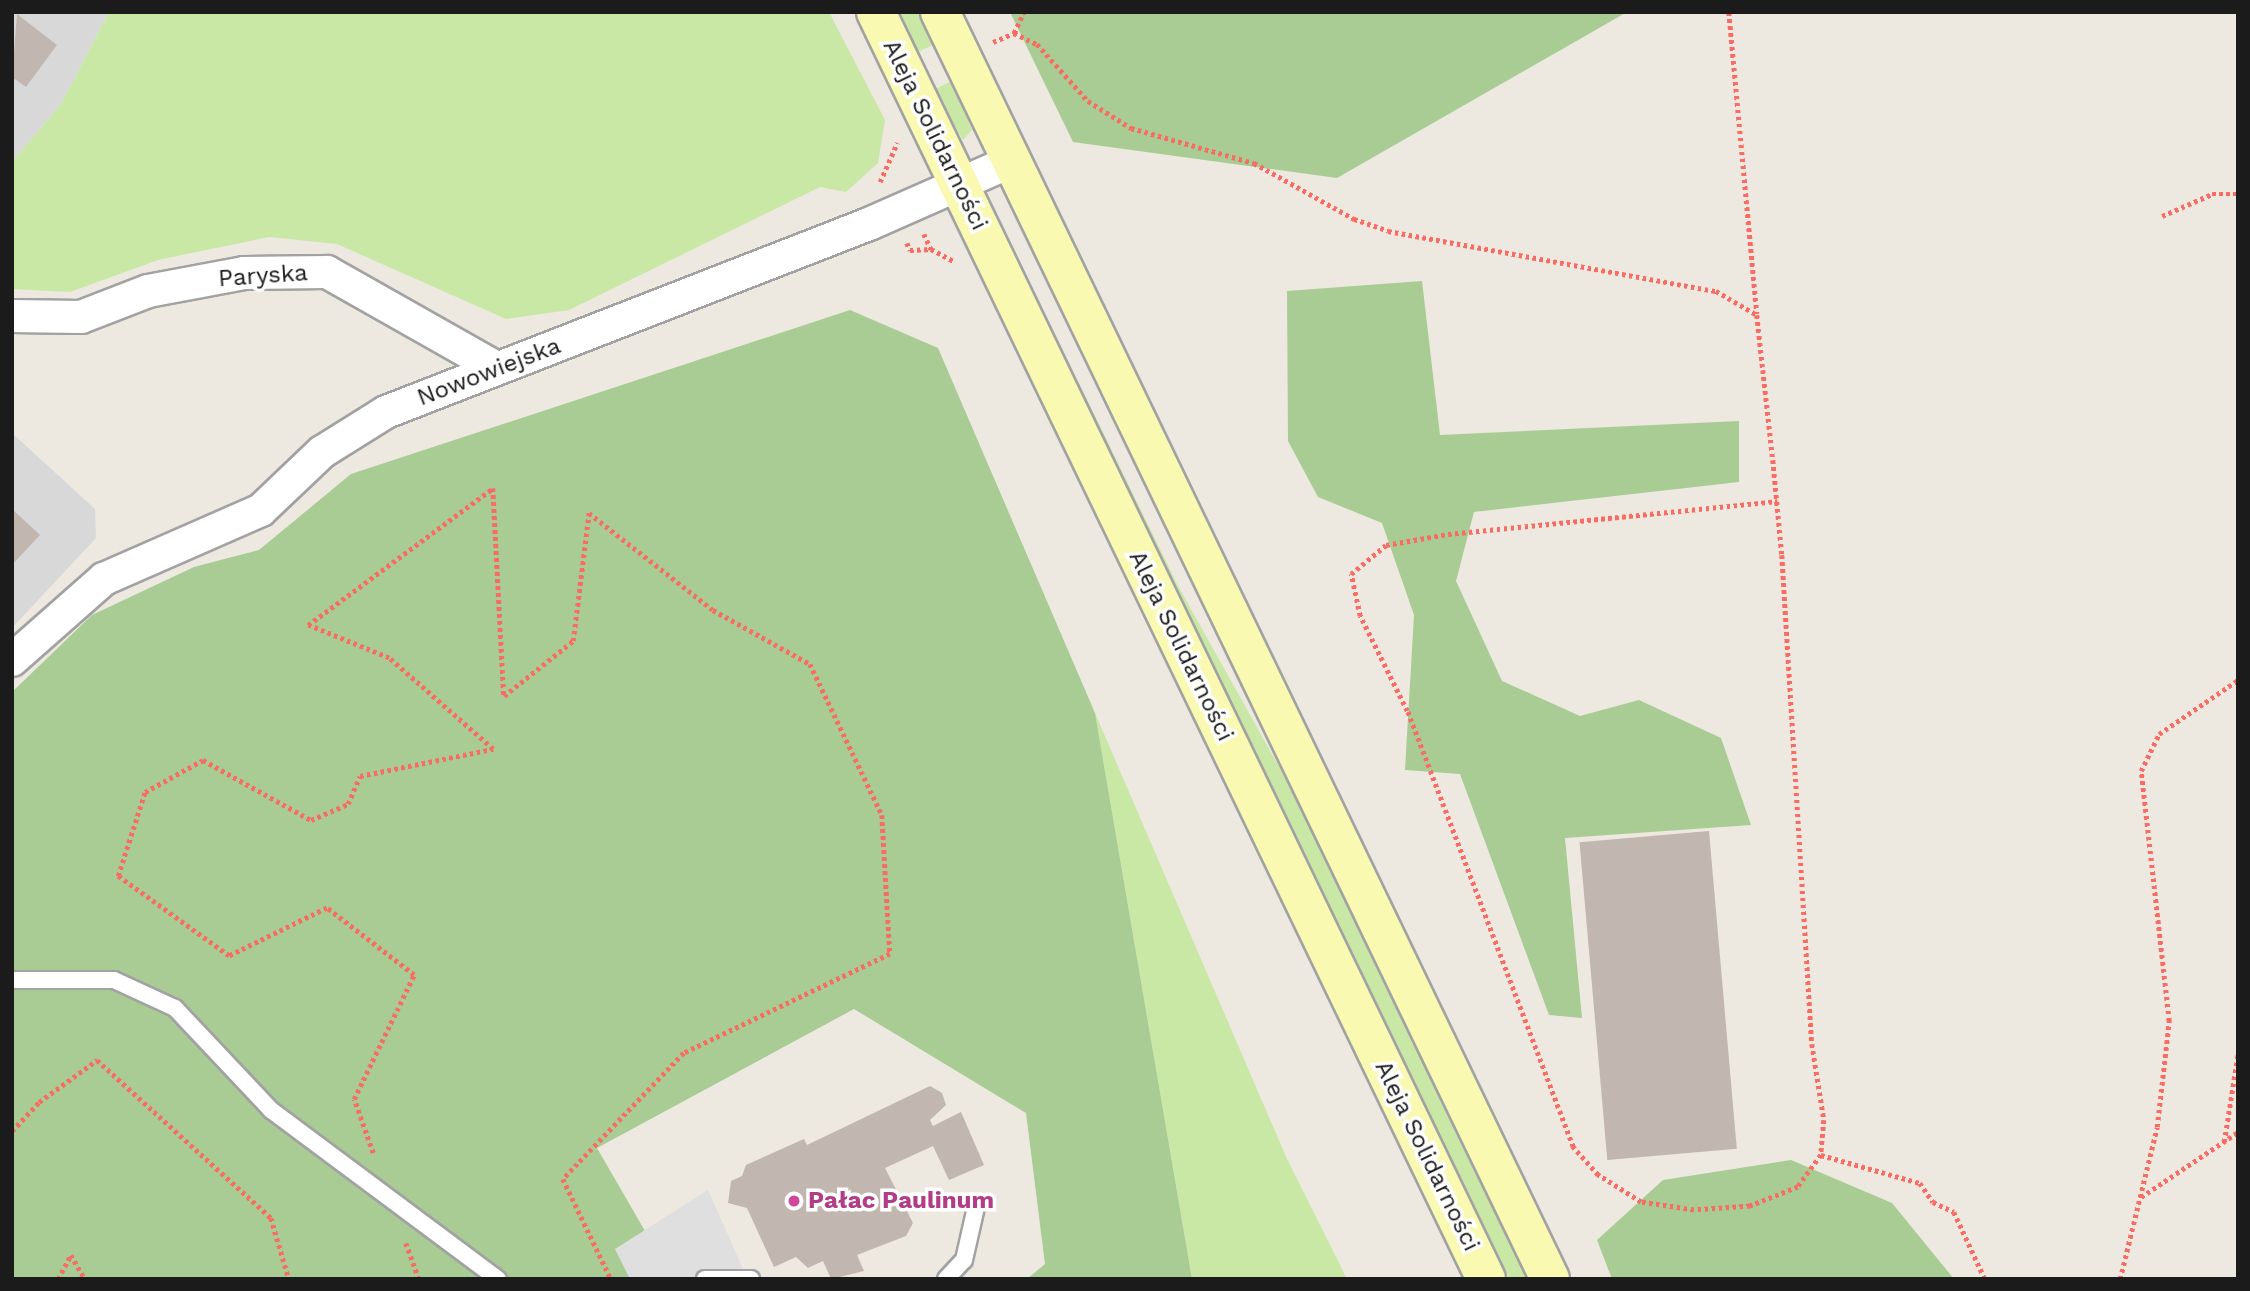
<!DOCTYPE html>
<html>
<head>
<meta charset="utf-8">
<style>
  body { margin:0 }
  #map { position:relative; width:2250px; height:1291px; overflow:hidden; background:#ede8e0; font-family:"Work Sans",sans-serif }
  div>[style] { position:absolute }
  .residential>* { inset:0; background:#d9d8d8 }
  .grass>* { inset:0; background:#c9e8a5 }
  .forest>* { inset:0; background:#a8cc94 }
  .parking>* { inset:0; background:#dfdfdf }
  .building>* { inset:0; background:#c1b7b0; transform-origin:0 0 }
  .path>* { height:4.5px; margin-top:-2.25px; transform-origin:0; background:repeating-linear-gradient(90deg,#f96c64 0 3.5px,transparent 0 7px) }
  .roads { filter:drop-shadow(2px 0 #a2a2a2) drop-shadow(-2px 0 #a2a2a2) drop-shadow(0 2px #a2a2a2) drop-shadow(0 -2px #a2a2a2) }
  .service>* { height:16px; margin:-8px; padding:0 8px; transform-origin:8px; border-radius:8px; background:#fff }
  .minor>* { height:32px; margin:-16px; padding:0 16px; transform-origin:16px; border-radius:16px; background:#fff }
  .secondary>* { height:38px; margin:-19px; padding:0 19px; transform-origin:19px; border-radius:19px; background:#f9f9b2 }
  .dots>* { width:19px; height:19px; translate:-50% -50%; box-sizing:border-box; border:4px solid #fff; border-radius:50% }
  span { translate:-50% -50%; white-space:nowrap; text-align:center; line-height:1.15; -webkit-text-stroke:7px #fff; paint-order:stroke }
  .street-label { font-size:24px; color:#1b1b1b }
  .hotel-label { font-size:24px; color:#b23c85; font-weight:700 }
  .left { translate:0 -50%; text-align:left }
  .frame { position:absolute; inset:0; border:14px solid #1b1b1b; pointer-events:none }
</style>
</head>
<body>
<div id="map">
  <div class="residential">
    <i style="clip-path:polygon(12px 12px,109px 12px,61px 104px,12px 162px)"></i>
    <i style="clip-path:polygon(12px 433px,95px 509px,96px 538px,12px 628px)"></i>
  </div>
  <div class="grass">
    <i style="clip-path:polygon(109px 12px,829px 12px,885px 120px,878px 163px,846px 192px,820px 187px,569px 310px,506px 319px,337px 244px,269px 237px,158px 260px,70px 292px,12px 289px,12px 162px,61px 104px)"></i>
    <i style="clip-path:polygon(897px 12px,919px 12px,935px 44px,916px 53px)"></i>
    <i style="clip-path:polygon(952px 81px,972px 130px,963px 140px,933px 90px)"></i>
    <i style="clip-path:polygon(1012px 246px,1177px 584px,1287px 781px,1529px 1279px,1507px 1279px)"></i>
    <i style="clip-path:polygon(1095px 713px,1287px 1159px,1347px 1279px,1192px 1279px)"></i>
  </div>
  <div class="forest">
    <i style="clip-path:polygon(1010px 12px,1627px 12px,1337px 178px,1073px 142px)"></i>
    <i style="clip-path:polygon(1422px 281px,1440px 435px,1739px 421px,1739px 482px,1474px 512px,1456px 581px,1502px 681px,1580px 716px,1639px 700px,1721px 738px,1751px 825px,1565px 838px,1582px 1018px,1549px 1015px,1460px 774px,1405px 770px,1414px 615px,1382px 523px,1318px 497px,1288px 441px,1287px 291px)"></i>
    <i style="clip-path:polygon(850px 310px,938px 348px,1095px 713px,1192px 1279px,1027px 1279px,1045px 1264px,1026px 1113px,854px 1009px,597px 1148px,645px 1231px,685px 1279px,12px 1279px,12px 692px,92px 615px,194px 567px,259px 550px,351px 474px)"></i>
    <i style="clip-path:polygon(1791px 1160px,1892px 1203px,1954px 1279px,1612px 1279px,1597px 1240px,1663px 1180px)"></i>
  </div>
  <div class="parking">
    <i style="clip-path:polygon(708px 1190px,744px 1271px,732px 1279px,630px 1279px,615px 1249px)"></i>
  </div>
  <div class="building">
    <i style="clip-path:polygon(17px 14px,57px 45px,26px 87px,12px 77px)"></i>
    <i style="clip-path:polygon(12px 509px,40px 535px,12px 565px)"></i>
    <i style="left:1709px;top:831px;width:319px;height:130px;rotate:85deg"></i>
    <i style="clip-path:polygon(930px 1086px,942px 1093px,946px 1105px,930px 1120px,933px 1126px,961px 1112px,984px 1165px,949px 1180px,933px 1146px,885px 1168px,913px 1223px,906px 1236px,857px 1255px,864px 1271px,831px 1279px,823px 1261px,808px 1268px,796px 1257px,774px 1267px,747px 1208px,728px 1203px,731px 1181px,742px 1176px,746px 1165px,804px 1139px,807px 1145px)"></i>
  </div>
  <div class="path">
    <i style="left:1729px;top:12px;width:303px;rotate:84.7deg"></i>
    <i style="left:1014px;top:33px;width:25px;rotate:26deg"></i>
    <i style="left:1037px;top:44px;width:76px;rotate:48.2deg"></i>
    <i style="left:1088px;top:101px;width:51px;rotate:32.1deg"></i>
    <i style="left:1131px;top:128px;width:128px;rotate:15.9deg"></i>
    <i style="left:1254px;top:163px;width:115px;rotate:29.2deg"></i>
    <i style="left:1354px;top:219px;width:36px;rotate:19deg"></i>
    <i style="left:1388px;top:231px;width:333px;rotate:10.4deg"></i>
    <i style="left:1716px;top:291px;width:48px;rotate:30.3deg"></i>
    <i style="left:1757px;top:315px;width:55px;rotate:83.8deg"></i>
    <i style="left:1763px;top:370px;width:91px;rotate:83.7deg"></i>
    <i style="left:1773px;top:460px;width:95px;rotate:84.6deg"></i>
    <i style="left:1782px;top:555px;width:490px;rotate:86.5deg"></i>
    <i style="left:1812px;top:1044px;width:77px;rotate:81deg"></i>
    <i style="left:1824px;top:1120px;width:35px;rotate:95deg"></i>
    <i style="left:1821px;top:1155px;width:39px;rotate:126deg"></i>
    <i style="left:1798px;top:1187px;width:52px;rotate:158.4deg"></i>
    <i style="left:1750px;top:1206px;width:56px;rotate:175.9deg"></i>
    <i style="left:1694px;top:1210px;width:54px;rotate:-171.4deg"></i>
    <i style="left:1641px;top:1202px;width:51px;rotate:-147.9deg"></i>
    <i style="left:1598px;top:1175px;width:38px;rotate:-132deg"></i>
    <i style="left:1573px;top:1147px;width:467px;rotate:-110.8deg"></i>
    <i style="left:1407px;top:711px;width:106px;rotate:-116.3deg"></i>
    <i style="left:1360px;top:616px;width:43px;rotate:-102.1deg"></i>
    <i style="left:1351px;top:574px;width:45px;rotate:-39.6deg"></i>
    <i style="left:1386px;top:545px;width:63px;rotate:-10.1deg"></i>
    <i style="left:1448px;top:534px;width:331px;rotate:-5.7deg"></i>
    <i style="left:993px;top:42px;width:23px;rotate:-23deg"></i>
    <i style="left:1014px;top:33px;width:23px;rotate:-65deg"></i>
    <i style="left:880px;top:182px;width:43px;rotate:-66.4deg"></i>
    <i style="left:2162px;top:216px;width:55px;rotate:-23.7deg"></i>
    <i style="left:2212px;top:194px;width:26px"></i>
    <i style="left:924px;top:234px;width:17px;rotate:65deg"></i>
    <i style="left:907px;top:243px;width:8px;rotate:67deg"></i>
    <i style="left:910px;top:250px;width:21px;rotate:-3deg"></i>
    <i style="left:931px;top:249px;width:26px;rotate:28deg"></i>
    <i style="left:12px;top:1131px;width:40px;rotate:-47deg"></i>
    <i style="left:39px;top:1102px;width:72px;rotate:-35.9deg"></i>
    <i style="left:97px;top:1060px;width:235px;rotate:42.2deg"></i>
    <i style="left:271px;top:1218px;width:64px;rotate:73.6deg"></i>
    <i style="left:2224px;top:1142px;width:89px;rotate:-81deg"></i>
    <i style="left:373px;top:1153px;width:57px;rotate:-109.4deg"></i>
    <i style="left:354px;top:1099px;width:138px;rotate:-64.2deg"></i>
    <i style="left:414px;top:975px;width:110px;rotate:-142.4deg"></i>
    <i style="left:327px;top:908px;width:109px;rotate:153.9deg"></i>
    <i style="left:229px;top:956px;width:137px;rotate:-144.2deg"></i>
    <i style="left:118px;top:876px;width:88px;rotate:-72.2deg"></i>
    <i style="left:145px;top:792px;width:66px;rotate:-28.9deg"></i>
    <i style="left:203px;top:760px;width:124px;rotate:29.1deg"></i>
    <i style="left:311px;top:820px;width:40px;rotate:-23.4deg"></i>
    <i style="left:348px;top:804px;width:30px;rotate:-67deg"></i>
    <i style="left:360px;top:776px;width:136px;rotate:-11.5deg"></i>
    <i style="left:493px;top:749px;width:138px;rotate:-138.8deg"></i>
    <i style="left:389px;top:658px;width:87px;rotate:-157.8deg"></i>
    <i style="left:308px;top:625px;width:230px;rotate:-36.5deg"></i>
    <i style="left:493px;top:488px;width:208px;rotate:87deg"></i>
    <i style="left:504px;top:696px;width:88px;rotate:-38.6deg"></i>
    <i style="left:573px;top:641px;width:129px;rotate:-82.9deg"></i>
    <i style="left:589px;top:513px;width:157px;rotate:38deg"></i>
    <i style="left:713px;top:610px;width:111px;rotate:29.1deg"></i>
    <i style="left:810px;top:664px;width:167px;rotate:64.5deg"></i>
    <i style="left:882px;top:815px;width:139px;rotate:86.7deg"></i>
    <i style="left:890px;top:954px;width:229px;rotate:154.3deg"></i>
    <i style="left:684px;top:1053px;width:175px;rotate:133.8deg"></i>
    <i style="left:563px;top:1179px;width:111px;rotate:64.4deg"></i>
    <i style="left:1821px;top:1155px;width:103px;rotate:15.8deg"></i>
    <i style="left:1920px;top:1183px;width:23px;rotate:56deg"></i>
    <i style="left:1933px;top:1202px;width:23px;rotate:25deg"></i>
    <i style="left:1954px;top:1212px;width:74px;rotate:65.2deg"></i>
    <i style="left:2141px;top:1197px;width:117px;rotate:-33.8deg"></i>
    <i style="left:406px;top:1243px;width:38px;rotate:70deg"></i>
    <i style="left:58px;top:1279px;width:27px;rotate:-62deg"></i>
    <i style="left:71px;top:1255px;width:28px;rotate:60deg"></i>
    <i style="left:2120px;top:1279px;width:156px;rotate:-76.3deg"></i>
    <i style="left:2157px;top:1127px;width:107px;rotate:-83.5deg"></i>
    <i style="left:2169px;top:1021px;width:252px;rotate:-96.4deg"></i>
    <i style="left:2141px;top:771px;width:41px;rotate:-64.1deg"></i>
    <i style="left:2159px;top:734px;width:96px;rotate:-34.4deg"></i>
  </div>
  <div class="roads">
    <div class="service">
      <i style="left:12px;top:980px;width:102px"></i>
      <i style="left:114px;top:980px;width:67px;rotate:24.7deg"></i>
      <i style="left:175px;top:1008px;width:140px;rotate:46.7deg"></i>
      <i style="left:271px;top:1110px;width:283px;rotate:36.7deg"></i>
      <i style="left:705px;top:1279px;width:46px"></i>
      <i style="left:946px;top:1279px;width:26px;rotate:-47deg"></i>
      <i style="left:964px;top:1260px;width:58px;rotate:-77.2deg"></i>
    </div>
    <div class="minor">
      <i style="left:12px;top:316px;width:69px;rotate:0.8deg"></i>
      <i style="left:81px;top:317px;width:72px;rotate:-21.2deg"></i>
      <i style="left:148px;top:291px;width:98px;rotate:-10.6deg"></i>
      <i style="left:244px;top:273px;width:83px;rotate:-0.7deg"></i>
      <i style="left:327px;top:272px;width:193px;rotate:29.5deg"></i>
      <i style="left:12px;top:660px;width:123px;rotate:-41.4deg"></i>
      <i style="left:104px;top:579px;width:171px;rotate:-23.7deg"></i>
      <i style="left:261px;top:510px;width:84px;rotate:-43.6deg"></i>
      <i style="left:322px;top:452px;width:75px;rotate:-32deg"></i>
      <i style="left:386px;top:412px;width:518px;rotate:-21.27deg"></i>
      <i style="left:869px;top:224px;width:156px;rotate:-23.8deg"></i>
    </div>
    <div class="secondary">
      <i style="left:876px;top:12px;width:1406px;rotate:64.29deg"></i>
      <i style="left:940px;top:12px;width:1406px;rotate:64.29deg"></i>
    </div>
  </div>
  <div class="dots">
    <i style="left:794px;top:1201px;background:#d1479c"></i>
  </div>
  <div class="street-label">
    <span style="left:935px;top:135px;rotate:64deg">Aleja Solidarności</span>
    <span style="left:263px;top:276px;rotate:-4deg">Paryska</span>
    <span style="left:489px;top:372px;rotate:-21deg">Nowowiejska</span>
    <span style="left:1181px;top:646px;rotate:64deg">Aleja Solidarności</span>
    <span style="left:1427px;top:1156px;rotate:64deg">Aleja Solidarności</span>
  </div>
  <div class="hotel-label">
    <span class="left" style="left:808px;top:1201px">Pałac Paulinum</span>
  </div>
  <div class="frame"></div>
</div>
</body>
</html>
